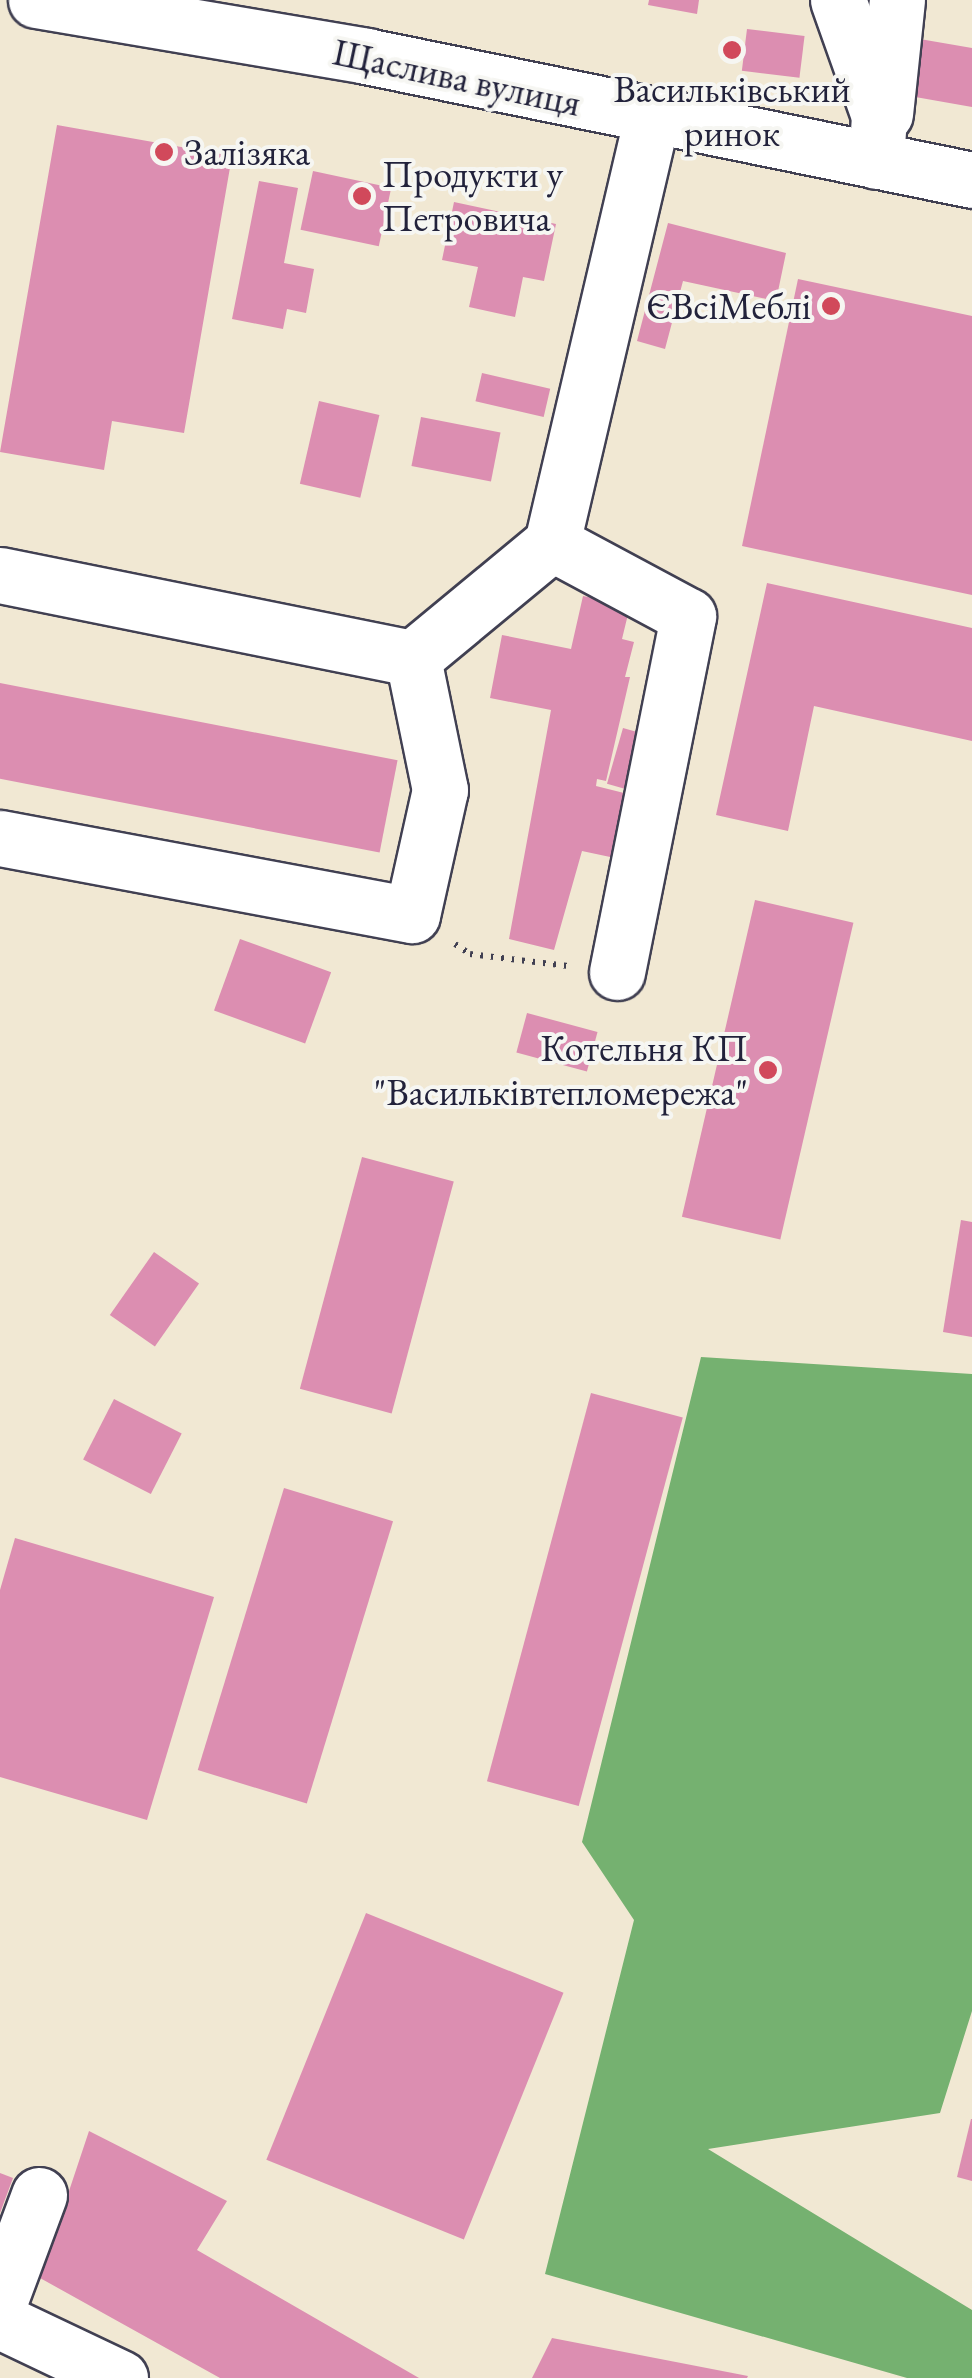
<!DOCTYPE html>
<html>
<head>
<meta charset="utf-8">
<style>
  body { margin:0 }
  #map { position:relative; width:972px; height:2378px; overflow:hidden; background:#f1e8d3; font-family:"EB Garamond",serif }
  div>[style] { position:absolute }
  .forest>* { inset:0; background:#75b170 }
  .building>* { inset:0; background:#dc8eb1; transform-origin:0 0 }
  .path>* { height:6px; margin-top:-3px; transform-origin:0; background:repeating-linear-gradient(90deg,#414052 0 2.5px,transparent 0 10.5px) }
  .roads { filter:drop-shadow(2px 0 #414052) drop-shadow(-2px 0 #414052) drop-shadow(0 2px #414052) drop-shadow(0 -2px #414052) }
  .minor>* { height:55px; margin:-27.5px; padding:0 27.5px; transform-origin:27.5px; border-radius:27.5px; background:#fff }
  .dots>* { width:28px; height:28px; translate:-50% -50%; box-sizing:border-box; border:5px solid #f6f6f2; border-radius:50% }
  span { translate:-50% -50%; white-space:nowrap; text-align:center; line-height:1.15; -webkit-text-stroke:8px #f6f6f2; paint-order:stroke }
  .street-label { font-size:38px; color:#22223b }
  .poi-label { font-size:38px; color:#22223b }
  .left { translate:0 -50%; text-align:left }
  .right { translate:-100% -50%; text-align:right }
</style>
</head>
<body>
<div id="map">
  <div class="forest">
    <i style="clip-path:polygon(701px 1357px,972px 1374px,972px 2011px,940px 2113px,708px 2149px,972px 2310px,972px 2378px,907px 2378px,545px 2274px,634px 1920px,582px 1842px)"></i>
  </div>
  <div class="building">
    <i style="clip-path:polygon(649px 0,699px 0,697px 14px,648px 5px)"></i>
    <i style="left:747px;top:29px;width:58px;height:42px;rotate:7deg"></i>
    <i style="clip-path:polygon(914px 38px,972px 48px,972px 107px,904px 95px)"></i>
    <i style="clip-path:polygon(57px 125px,232px 156px,184px 433px,112px 421px,104px 470px,0 452px)"></i>
    <i style="left:313px;top:171px;width:80px;height:60px;rotate:12deg"></i>
    <i style="clip-path:polygon(259px 181px,298px 188px,284px 263px,314px 269px,306px 313px,287px 309px,283px 329px,232px 319px)"></i>
    <i style="clip-path:polygon(454px 202px,556px 224px,544px 281px,523px 277px,515px 317px,469px 307px,478px 267px,442px 260px)"></i>
    <i style="clip-path:polygon(668px 223px,786px 253px,776px 301px,683px 281px,665px 349px,637px 341px)"></i>
    <i style="clip-path:polygon(798px 279px,972px 316px,972px 595px,742px 546px)"></i>
    <i style="left:482px;top:373px;width:70px;height:29px;rotate:13deg"></i>
    <i style="left:319px;top:401px;width:62px;height:85px;rotate:13deg"></i>
    <i style="left:421px;top:417px;width:81px;height:50px;rotate:11deg"></i>
    <i style="clip-path:polygon(767px 583px,972px 628px,972px 741px,814px 706px,788px 831px,716px 815px)"></i>
    <i style="clip-path:polygon(583px 596px,630px 606px,622px 639px,634px 642px,625px 677px,630px 677px,606px 781px,597px 779px,596px 786px,640px 797px,629px 861px,582px 851px,554px 950px,509px 939px,551px 710px,490px 698px,502px 635px,571px 649px)"></i>
    <i style="left:0;top:683px;width:405px;height:94px;rotate:11deg"></i>
    <i style="left:623px;top:728px;width:32px;height:58px;rotate:16deg"></i>
    <i style="left:755px;top:900px;width:101px;height:325px;rotate:13deg"></i>
    <i style="left:240px;top:939px;width:97px;height:76px;rotate:20deg"></i>
    <i style="left:527px;top:1013px;width:73px;height:41px;rotate:15deg"></i>
    <i style="left:362px;top:1157px;width:95px;height:240px;rotate:15deg"></i>
    <i style="clip-path:polygon(961px 1220px,972px 1222px,972px 1337px,943px 1332px)"></i>
    <i style="left:154px;top:1252px;width:55px;height:77px;rotate:35deg"></i>
    <i style="left:591px;top:1393px;width:95px;height:402px;rotate:15deg"></i>
    <i style="left:114px;top:1399px;width:76px;height:68px;rotate:27deg"></i>
    <i style="left:284px;top:1488px;width:114px;height:295px;rotate:17deg"></i>
    <i style="clip-path:polygon(15px 1538px,214px 1597px,147px 1820px,0 1777px,0 1590px)"></i>
    <i style="left:366px;top:1913px;width:213px;height:266px;rotate:22deg"></i>
    <i style="clip-path:polygon(971px 2119px,972px 2119px,972px 2181px,957px 2177px)"></i>
    <i style="clip-path:polygon(89px 2131px,227px 2201px,197px 2250px,419px 2378px,220px 2378px,40px 2278px)"></i>
    <i style="clip-path:polygon(0 2173px,13px 2178px,0 2213px)"></i>
    <i style="clip-path:polygon(552px 2338px,748px 2376px,747px 2378px,532px 2378px)"></i>
  </div>
  <div class="path">
    <i style="left:455px;top:944px;width:18px;rotate:34deg"></i>
    <i style="left:470px;top:954px;width:99px;rotate:7deg"></i>
  </div>
  <div class="roads">
    <div class="minor">
      <i style="left:36px;top:0;width:335px;rotate:9.6deg"></i>
      <i style="left:366px;top:56px;width:619px;rotate:11.56deg"></i>
      <i style="left:838px;top:0;width:123px;rotate:70.5deg"></i>
      <i style="left:879px;top:116px;width:45px;rotate:93.8deg"></i>
      <i style="left:885px;top:114px;width:115px;rotate:-84deg"></i>
      <i style="left:0;top:575px;width:421px;rotate:11.4deg"></i>
      <i style="left:413px;top:658px;width:180px;rotate:-39.6deg"></i>
      <i style="left:0;top:838px;width:419px;rotate:10.6deg"></i>
      <i style="left:412px;top:915px;width:128px;rotate:-77.4deg"></i>
      <i style="left:440px;top:790px;width:135px;rotate:-101.6deg"></i>
      <i style="left:617px;top:972px;width:363px;rotate:-78.7deg"></i>
      <i style="left:688px;top:616px;width:154px;rotate:-151.8deg"></i>
      <i style="left:552px;top:543px;width:437px;rotate:-76.8deg"></i>
      <i style="left:0;top:2300px;width:112px;rotate:-69.6deg"></i>
      <i style="left:0;top:2321px;width:133px;rotate:25.4deg"></i>
    </div>
  </div>
  <div class="dots">
    <i style="left:732px;top:50px;background:#d1495b"></i>
    <i style="left:164px;top:152px;background:#d1495b"></i>
    <i style="left:362px;top:196px;background:#d1495b"></i>
    <i style="left:831px;top:306px;background:#d1495b"></i>
    <i style="left:768px;top:1070px;background:#d1495b"></i>
  </div>
  <div class="street-label">
    <span style="left:457px;top:77px;rotate:12deg">Щаслива вулиця</span>
  </div>
  <div class="poi-label">
    <span style="left:732px;top:111px">Васильківський<br>ринок</span>
    <span class="left" style="left:184px;top:152px">Залізяка</span>
    <span class="left" style="left:382px;top:196px">Продукти у<br>Петровича</span>
    <span class="right" style="left:811px;top:306px">ЄВсіМеблі</span>
    <span class="right" style="left:748px;top:1070px">Котельня КП<br>"Васильківтепломережа"</span>
  </div>
</div>
</body>
</html>
